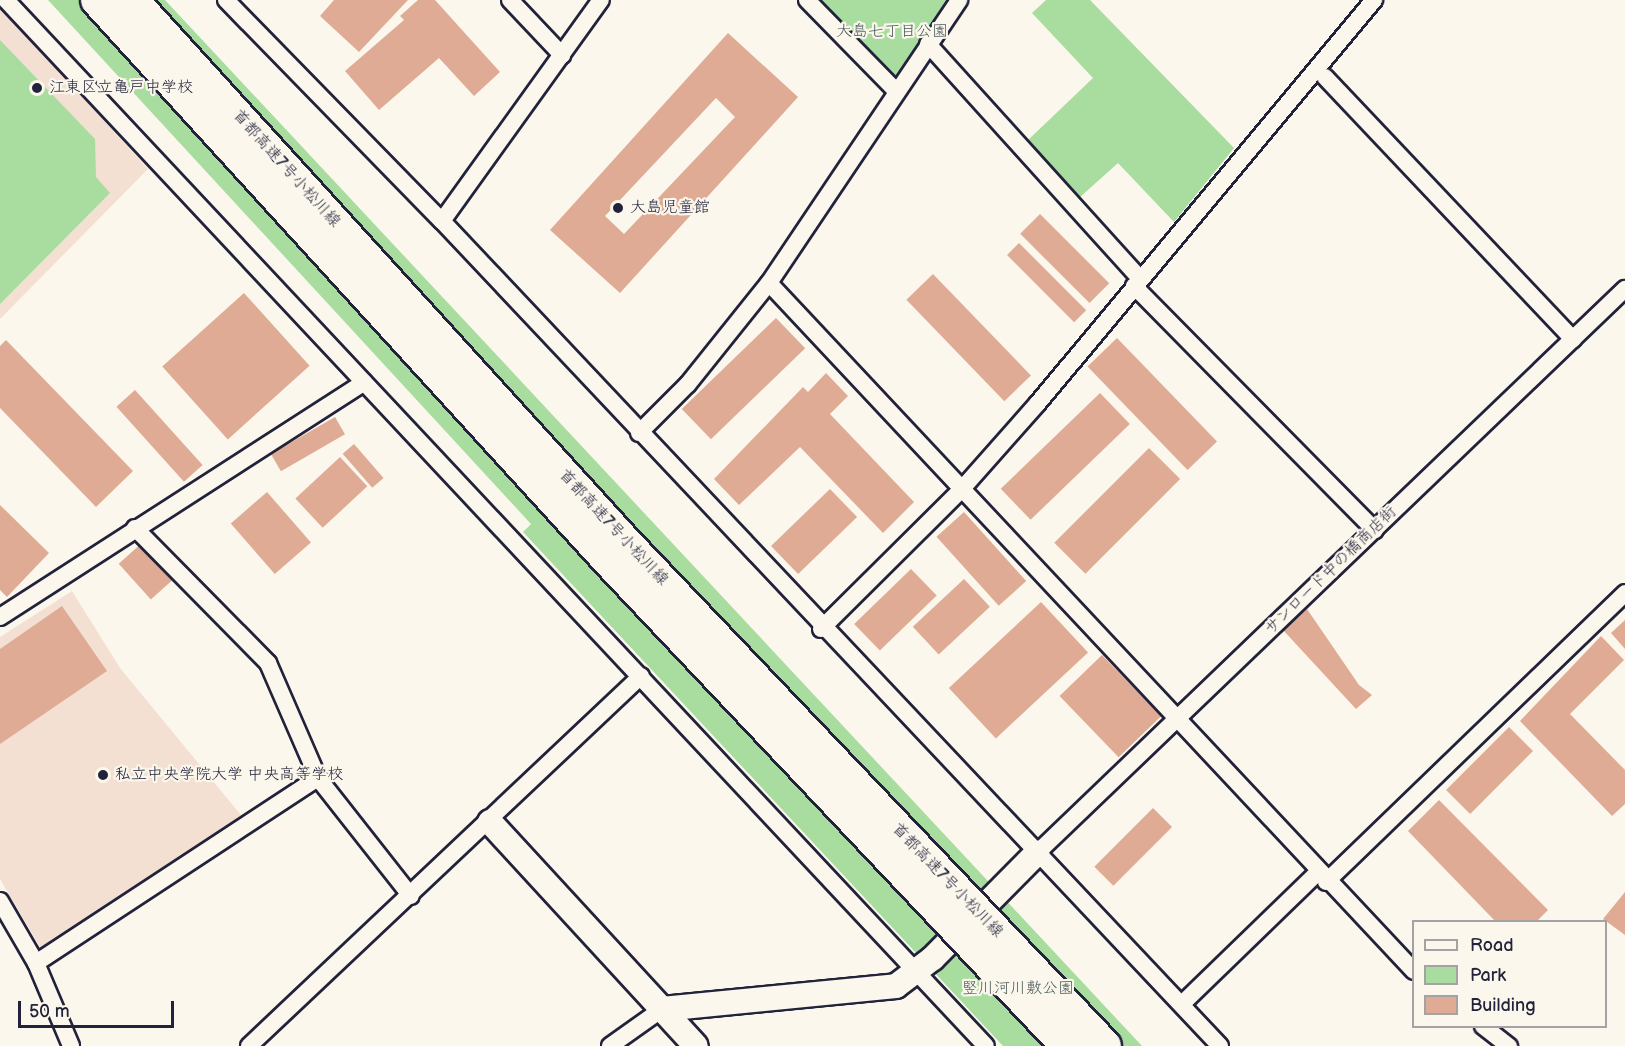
<!DOCTYPE html>
<html>
<head>
<meta charset="utf-8">
<style>
  body { margin:0 }
  #map { position:relative; width:1625px; height:1046px; overflow:hidden; background:#fbf7ec; font-family:"Balsamiq Sans","Klee One",sans-serif }
  div>[style] { position:absolute }
  .built>* { inset:0; background:#f3e0d2 }
  .green>* { inset:0; background:#a8dd9f }
  .building>* { inset:0; background:#e0ab95; transform-origin:0 0 }
  .roads { filter:drop-shadow(2px 0 #22223b) drop-shadow(-2px 0 #22223b) drop-shadow(0 2px #22223b) drop-shadow(0 -2px #22223b) }
  .street>* { height:16px; margin:-8px; padding:0 8px; transform-origin:8px; border-radius:8px; background:#fbf7ec }
  .secondary>* { height:24px; margin:-12px; padding:0 12px; transform-origin:12px; border-radius:12px; background:#fbf7ec }
  .bridges { filter:drop-shadow(2px 0 #22223b) drop-shadow(-2px 0 #22223b) drop-shadow(0 2px #22223b) drop-shadow(0 -2px #22223b) }
  .highway-bridge>* { height:32px; margin:-16px; padding:0 16px; transform-origin:16px; border-radius:16px; background:#fbf7ec }
  .dots>* { width:16px; height:16px; translate:-50% -50%; box-sizing:border-box; border:3px solid #fbf7ec; border-radius:50% }
  span { translate:-50% -50%; white-space:nowrap; text-align:center; line-height:1.15; -webkit-text-stroke:4.5px #fbf7ec; paint-order:stroke }
  .park-label { font-size:16px; color:#4a5a59 }
  .poi-label { font-size:16px; color:#22223b }
  .left { translate:0 -50%; text-align:left }
  .street-label { font-size:16px; color:#22223b }
  .legend { position:absolute; left:1412px; top:920px; width:195px; height:108px; box-sizing:border-box; background:#fbf7ec; border:2px solid #a4a2a5; margin:0; padding:8px 10px; list-style:none; font-size:18px; color:#22223b }
  .legend li { display:flex; align-items:center; gap:12px; height:30px }
  .legend b { width:30px; border:2px solid #a4a2a5 }
  .scale { position:absolute; left:18px; top:1001px; width:156px; height:27px; box-sizing:border-box; border:3px solid #22223b; border-top:0; padding-left:8px; font-size:18px; line-height:21px; white-space:nowrap; color:#22223b; -webkit-text-stroke:4px #fbf7ec; paint-order:stroke }
</style>
</head>
<body>
<div id="map">
  <div class="built">
    <i style="clip-path:polygon(0 7px,148px 169px,0 319px)"></i>
    <i style="clip-path:polygon(72px 591px,120px 668px,245px 820px,43px 952px,0 879px,0 637px)"></i>
  </div>
  <div class="green">
    <i style="clip-path:polygon(48px 0,165px 0,1142px 1046px,1003px 1046px,523px 532px,531px 524px)"></i>
    <i style="clip-path:polygon(818px 0,952px 0,900px 76px,892px 79px)"></i>
    <i style="clip-path:polygon(1046px 0,1090px 0,1234px 148px,1174px 222px,1118px 163px,1079px 198px,1027px 141px,1093px 78px,1032px 13px)"></i>
    <i style="clip-path:polygon(0 40px,95px 139px,96px 177px,110px 193px,0 304px)"></i>
  </div>
  <div class="building">
    <i style="clip-path:polygon(334px 0,408px 0,359px 52px,320px 16px)"></i>
    <i style="clip-path:polygon(418px 0,435px 0,500px 72px,474px 96px,439px 58px,379px 110px,345px 71px,404px 20px,400px 16px)"></i>
    <i style="clip-path:polygon(evenodd,728px 33px,798px 97px,620px 293px,550px 230px,728px 33px,716px 98px,735px 117px,624px 234px,605px 216px,716px 98px)"></i>
    <i style="left:1040px;top:214px;width:98px;height:28px;rotate:45deg"></i>
    <i style="left:1019px;top:243px;width:95px;height:17px;rotate:45deg"></i>
    <i style="left:933px;top:274px;width:141px;height:37px;rotate:46deg"></i>
    <i style="left:244px;top:293px;width:98px;height:110px;rotate:48deg"></i>
    <i style="left:776px;top:318px;width:42px;height:131px;rotate:46deg"></i>
    <i style="left:1117px;top:338px;width:144px;height:41px;rotate:46deg"></i>
    <i style="clip-path:polygon(6px 340px,133px 471px,96px 507px,0 408px,0 346px)"></i>
    <i style="clip-path:polygon(826px 373px,848px 396px,830px 414px,914px 502px,883px 533px,800px 447px,739px 505px,714px 479px,803px 387px,808px 392px)"></i>
    <i style="left:135px;top:390px;width:101px;height:25px;rotate:48deg"></i>
    <i style="left:1100px;top:393px;width:43px;height:138px;rotate:46deg"></i>
    <i style="left:335px;top:417px;width:20px;height:74px;rotate:60deg"></i>
    <i style="left:354px;top:444px;width:45px;height:15px;rotate:49deg"></i>
    <i style="left:1149px;top:448px;width:44px;height:134px;rotate:45deg"></i>
    <i style="left:340px;top:457px;width:40px;height:61px;rotate:47deg"></i>
    <i style="left:830px;top:489px;width:39px;height:82px;rotate:46deg"></i>
    <i style="left:267px;top:492px;width:67px;height:48px;rotate:49deg"></i>
    <i style="clip-path:polygon(0 505px,49px 553px,7px 597px,0 590px)"></i>
    <i style="left:964px;top:512px;width:93px;height:37px;rotate:48deg"></i>
    <i style="left:144px;top:541px;width:48px;height:34px;rotate:48deg"></i>
    <i style="left:911px;top:569px;width:37px;height:79px;rotate:46deg"></i>
    <i style="left:964px;top:579px;width:38px;height:70px;rotate:47deg"></i>
    <i style="left:1041px;top:602px;width:69px;height:126px;rotate:47deg"></i>
    <i style="clip-path:polygon(62px 606px,107px 671px,0 744px,0 649px)"></i>
    <i style="clip-path:polygon(1307px 609px,1359px 685px,1372px 695px,1356px 709px,1283px 630px)"></i>
    <i style="clip-path:polygon(1625px 620px,1625px 649px,1611px 633px)"></i>
    <i style="clip-path:polygon(1601px 636px,1624px 660px,1570px 714px,1625px 770px,1625px 804px,1612px 816px,1520px 721px)"></i>
    <i style="left:1102px;top:655px;width:85px;height:59px;rotate:46deg"></i>
    <i style="left:1509px;top:727px;width:34px;height:89px;rotate:45deg"></i>
    <i style="clip-path:polygon(1439px 800px,1548px 910px,1536px 922px,1496px 922px,1408px 831px)"></i>
    <i style="left:1153px;top:808px;width:27px;height:83px;rotate:45deg"></i>
    <i style="clip-path:polygon(1625px 892px,1625px 935px,1603px 919px)"></i>
  </div>
  <div class="roads">
    <div class="street">
      <i style="left:6px;top:0;width:1433px;rotate:46.87deg"></i>
      <i style="left:226px;top:0;width:309px;rotate:45.7deg"></i>
      <i style="left:442px;top:221px;width:1134px;rotate:46.68deg"></i>
      <i style="left:510px;top:0;width:76px;rotate:46.6deg"></i>
      <i style="left:807px;top:0;width:127px;rotate:45.6deg"></i>
      <i style="left:928px;top:44px;width:316px;rotate:47.9deg"></i>
      <i style="left:1325px;top:77px;width:361px;rotate:46.6deg"></i>
      <i style="left:442px;top:221px;width:272px;rotate:-54.3deg"></i>
      <i style="left:769px;top:283px;width:943px;rotate:46.85deg"></i>
      <i style="left:1134px;top:286px;width:343px;rotate:45.4deg"></i>
      <i style="left:639px;top:433px;width:69px;rotate:-45deg"></i>
      <i style="left:688px;top:384px;width:129px;rotate:-51.3deg"></i>
      <i style="left:769px;top:283px;width:341px;rotate:-56.1deg"></i>
      <i style="left:135px;top:528px;width:190px;rotate:45.4deg"></i>
      <i style="left:268px;top:663px;width:125px;rotate:66.5deg"></i>
      <i style="left:318px;top:778px;width:150px;rotate:51.8deg"></i>
      <i style="left:0;top:617px;width:433px;rotate:-32.8deg"></i>
      <i style="left:821px;top:629px;width:197px;rotate:-44.8deg"></i>
      <i style="left:961px;top:490px;width:116px;rotate:-48.5deg"></i>
      <i style="left:1038px;top:403px;width:525px;rotate:-50.18deg"></i>
      <i style="left:1037px;top:853px;width:815px;rotate:-43.81deg"></i>
      <i style="left:1326px;top:882px;width:416px;rotate:-44deg"></i>
      <i style="left:0;top:901px;width:72px;rotate:59.9deg"></i>
      <i style="left:36px;top:963px;width:90px;rotate:67.1deg"></i>
      <i style="left:36px;top:963px;width:337px;rotate:-33.3deg"></i>
      <i style="left:1182px;top:1004px;width:188px;rotate:-44.1deg"></i>
      <i style="left:1483px;top:1026px;width:33px;rotate:38deg"></i>
      <i style="left:249px;top:1046px;width:539px;rotate:-43.35deg"></i>
      <i style="left:610px;top:1046px;width:64px;rotate:-35.4deg"></i>
    </div>
    <div class="secondary">
      <i style="left:490px;top:822px;width:304px;rotate:47.4deg"></i>
      <i style="left:662px;top:1009px;width:235px;rotate:-5.6deg"></i>
      <i style="left:896px;top:986px;width:46px;rotate:-37.1deg"></i>
      <i style="left:933px;top:958px;width:148px;rotate:-45.3deg"></i>
    </div>
  </div>
  <div class="bridges">
    <div class="highway-bridge">
      <i style="left:97px;top:0;width:757px;rotate:47.62deg"></i>
      <i style="left:607px;top:559px;width:670px;rotate:46.63deg"></i>
      <i style="left:132px;top:0;width:733px;rotate:47.71deg"></i>
      <i style="left:625px;top:542px;width:696px;rotate:46.4deg"></i>
    </div>
  </div>
  <div class="dots">
    <i style="left:37px;top:88px;background:#22223b"></i>
    <i style="left:618px;top:208px;background:#22223b"></i>
    <i style="left:103px;top:775px;background:#22223b"></i>
  </div>
  <div class="park-label">
    <span style="left:892px;top:32px">大島七丁目公園</span>
    <span style="left:1018px;top:989px">竪川河川敷公園</span>
  </div>
  <div class="poi-label">
    <span class="left" style="left:49px;top:88px">江東区立亀戸中学校</span>
    <span class="left" style="left:630px;top:208px">大島児童館</span>
    <span class="left" style="left:115px;top:775px">私立中央学院大学 中央高等学校</span>
  </div>
  <div class="street-label">
    <span style="left:286px;top:169px;rotate:48deg">首都高速7号小松川線</span>
    <span style="left:613px;top:528px;rotate:47deg">首都高速7号小松川線</span>
    <span style="left:1331px;top:571px;rotate:-44deg">サンロード中の橋商店街</span>
    <span style="left:947px;top:881px;rotate:46deg">首都高速7号小松川線</span>
  </div>
  <ul class="legend">
  <li><b style="height:8px;background:#fbf7ec"></b>Road</li>
  <li><b style="height:16px;background:#a8dd9f"></b>Park</li>
  <li><b style="height:16px;background:#e0ab95"></b>Building</li>
  </ul>
  <div class="scale">50 m</div>
</div>
</body>
</html>
